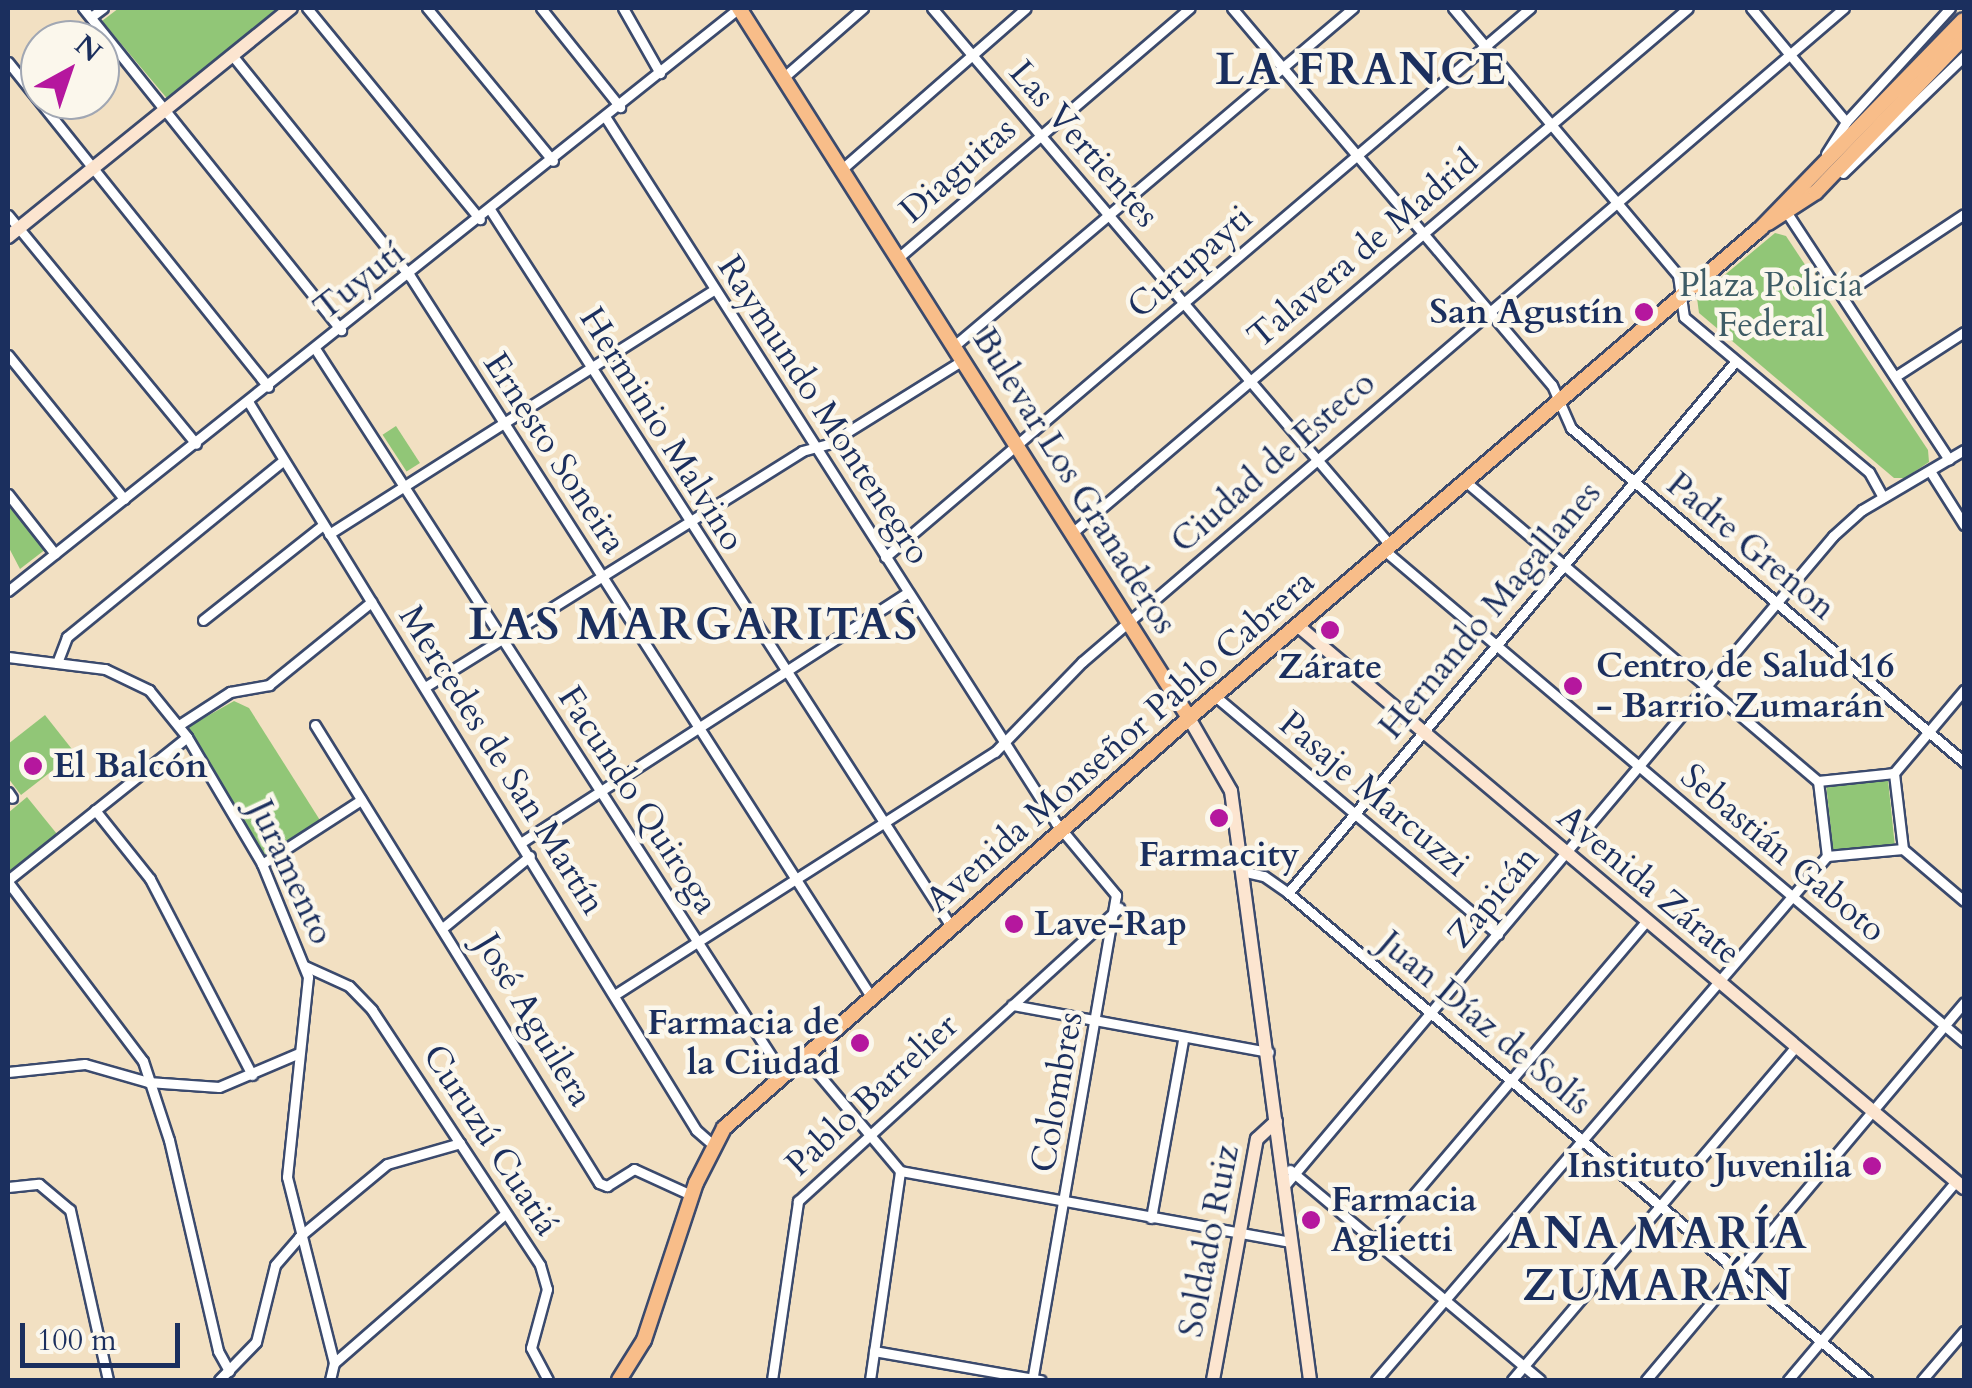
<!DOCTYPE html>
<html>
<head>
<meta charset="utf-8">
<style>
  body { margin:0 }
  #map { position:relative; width:1972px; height:1388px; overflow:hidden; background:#f2e0c2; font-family:Cardo,serif }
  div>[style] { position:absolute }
  .green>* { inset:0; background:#91c677; transform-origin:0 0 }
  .roads { filter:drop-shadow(2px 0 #3b4a6d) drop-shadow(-2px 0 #3b4a6d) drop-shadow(0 2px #3b4a6d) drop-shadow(0 -2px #3b4a6d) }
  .street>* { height:9px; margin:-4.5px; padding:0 4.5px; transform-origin:4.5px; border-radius:4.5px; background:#fff }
  .secondary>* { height:12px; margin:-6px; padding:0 6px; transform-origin:6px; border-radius:6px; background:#fce5d0 }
  .primary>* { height:14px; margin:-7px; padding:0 7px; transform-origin:7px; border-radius:7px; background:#f8bd89 }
  .dots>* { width:28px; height:28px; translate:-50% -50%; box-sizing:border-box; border:5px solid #fbf7ec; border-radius:50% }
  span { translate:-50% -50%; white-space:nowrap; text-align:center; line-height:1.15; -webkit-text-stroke:9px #fbf7ec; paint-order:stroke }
  .street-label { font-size:35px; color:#1b2f5e }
  .park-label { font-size:35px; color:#3e5c66 }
  .poi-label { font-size:35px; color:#1b2f5e; font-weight:700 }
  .right { translate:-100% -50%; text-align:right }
  .left { translate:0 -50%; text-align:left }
  .district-label { font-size:45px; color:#1b2f5e; font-weight:700; letter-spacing:2.5px }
  .frame { position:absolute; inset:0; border:10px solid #1b2f5e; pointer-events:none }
  .north { position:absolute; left:20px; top:20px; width:100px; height:100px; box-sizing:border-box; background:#fbf7ec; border:2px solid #a1a7b3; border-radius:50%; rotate:40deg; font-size:28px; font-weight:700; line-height:40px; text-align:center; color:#1b2f5e }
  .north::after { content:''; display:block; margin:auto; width:35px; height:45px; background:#b5179e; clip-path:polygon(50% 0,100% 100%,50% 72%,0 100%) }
  .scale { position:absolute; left:20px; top:1323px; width:160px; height:45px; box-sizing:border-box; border:5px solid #1b2f5e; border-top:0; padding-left:12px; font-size:30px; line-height:35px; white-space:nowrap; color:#1b2f5e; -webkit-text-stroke:8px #fbf7ec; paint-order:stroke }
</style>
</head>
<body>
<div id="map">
  <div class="green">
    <i style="clip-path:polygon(119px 8px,284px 8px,170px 102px,102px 21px)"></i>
    <i style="clip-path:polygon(1775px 233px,1786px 236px,1928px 450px,1929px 462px,1905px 478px,1894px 478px,1699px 313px,1697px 298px)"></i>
    <i style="left:396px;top:426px;width:44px;height:16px;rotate:57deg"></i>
    <i style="clip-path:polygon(8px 504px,46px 549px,20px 569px,8px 546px)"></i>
    <i style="clip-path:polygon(234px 701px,249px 708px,323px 825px,265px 859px,188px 727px)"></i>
    <i style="clip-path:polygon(45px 715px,75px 753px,21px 795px,8px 778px,8px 744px)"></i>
    <i style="left:1888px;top:780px;width:65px;height:62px;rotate:84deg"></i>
    <i style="clip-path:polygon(27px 797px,57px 834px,8px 875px,8px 813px)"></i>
  </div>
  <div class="roads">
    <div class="street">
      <i style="left:83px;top:8px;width:413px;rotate:51.3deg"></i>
      <i style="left:307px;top:8px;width:273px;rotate:50.7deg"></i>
      <i style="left:427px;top:8px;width:198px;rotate:50.5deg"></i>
      <i style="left:541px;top:8px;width:127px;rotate:51.4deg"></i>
      <i style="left:623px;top:8px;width:75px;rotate:60.4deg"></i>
      <i style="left:932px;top:8px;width:706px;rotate:49.54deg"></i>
      <i style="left:1232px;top:8px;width:494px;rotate:49.7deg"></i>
      <i style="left:1552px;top:385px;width:47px;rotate:66.2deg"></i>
      <i style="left:1571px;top:428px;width:516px;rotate:40.36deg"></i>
      <i style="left:1453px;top:8px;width:349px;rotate:49.9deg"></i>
      <i style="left:1678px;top:275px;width:42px;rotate:81.9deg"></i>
      <i style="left:1684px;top:317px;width:241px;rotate:40deg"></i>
      <i style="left:1869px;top:472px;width:29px;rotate:61deg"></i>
      <i style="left:1751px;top:8px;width:148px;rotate:50.2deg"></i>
      <i style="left:91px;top:17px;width:15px;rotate:-37deg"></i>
      <i style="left:232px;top:55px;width:284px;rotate:51.2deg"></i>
      <i style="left:410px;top:276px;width:857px;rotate:57.39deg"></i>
      <i style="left:8px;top:62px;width:416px;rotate:51.3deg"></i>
      <i style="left:784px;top:77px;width:105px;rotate:-41.1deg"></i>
      <i style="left:606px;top:118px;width:836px;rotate:57.45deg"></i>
      <i style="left:1056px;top:823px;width:94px;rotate:50.2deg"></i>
      <i style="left:1116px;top:895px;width:492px;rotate:99.8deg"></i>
      <i style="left:1826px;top:154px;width:38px;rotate:-58deg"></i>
      <i style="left:1846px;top:122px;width:154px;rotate:-47.6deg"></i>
      <i style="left:842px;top:169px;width:244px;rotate:-41.2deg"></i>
      <i style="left:1843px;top:173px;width:168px;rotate:-44deg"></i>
      <i style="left:491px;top:211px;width:852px;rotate:57.26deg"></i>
      <i style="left:1787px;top:213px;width:295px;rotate:56.7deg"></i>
      <i style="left:8px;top:215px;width:296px;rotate:50.6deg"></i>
      <i style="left:898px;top:258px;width:384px;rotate:-40.6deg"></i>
      <i style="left:1842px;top:295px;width:146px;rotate:-33.6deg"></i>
      <i style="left:954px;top:346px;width:523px;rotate:-40.27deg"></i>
      <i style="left:316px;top:350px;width:864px;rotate:57.19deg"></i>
      <i style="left:8px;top:355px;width:185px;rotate:51.1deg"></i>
      <i style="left:1896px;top:376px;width:81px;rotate:-32.9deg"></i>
      <i style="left:249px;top:403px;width:853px;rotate:58.41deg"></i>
      <i style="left:696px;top:1130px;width:21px;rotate:41deg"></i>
      <i style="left:1930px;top:471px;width:64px;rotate:57.8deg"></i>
      <i style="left:1465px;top:481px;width:463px;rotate:40.4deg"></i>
      <i style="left:1818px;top:781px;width:76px;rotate:83.2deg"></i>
      <i style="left:8px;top:494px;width:76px;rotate:51.9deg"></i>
      <i style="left:1072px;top:533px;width:809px;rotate:-40.44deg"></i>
      <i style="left:329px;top:534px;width:455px;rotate:-32.4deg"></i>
      <i style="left:1384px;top:550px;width:761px;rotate:40.31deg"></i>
      <i style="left:885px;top:557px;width:847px;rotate:-40.4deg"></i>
      <i style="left:8px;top:591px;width:935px;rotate:-38.57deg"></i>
      <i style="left:203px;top:620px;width:153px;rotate:-38.4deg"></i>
      <i style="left:8px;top:657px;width:98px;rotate:7.1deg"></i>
      <i style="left:105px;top:669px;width:49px;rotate:25.5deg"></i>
      <i style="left:149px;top:690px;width:60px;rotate:51deg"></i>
      <i style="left:187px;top:737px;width:147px;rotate:59.4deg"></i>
      <i style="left:262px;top:864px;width:122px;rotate:67.8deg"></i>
      <i style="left:308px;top:977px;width:201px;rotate:96deg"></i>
      <i style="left:287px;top:1177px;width:192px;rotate:75.8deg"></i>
      <i style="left:57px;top:663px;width:28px;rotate:-69deg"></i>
      <i style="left:67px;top:637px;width:279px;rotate:-39.2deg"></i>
      <i style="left:425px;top:687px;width:445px;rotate:-32deg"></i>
      <i style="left:802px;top:451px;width:27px;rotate:-15deg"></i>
      <i style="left:828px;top:444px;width:159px;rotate:-31.9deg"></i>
      <i style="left:1215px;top:696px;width:370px;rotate:40.1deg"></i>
      <i style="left:179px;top:725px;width:61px;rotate:-32.9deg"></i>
      <i style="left:230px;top:692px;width:40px;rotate:-10deg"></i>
      <i style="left:269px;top:685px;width:132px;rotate:-39.1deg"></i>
      <i style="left:315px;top:725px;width:539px;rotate:58.2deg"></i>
      <i style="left:599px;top:1183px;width:9px;rotate:21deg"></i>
      <i style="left:607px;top:1186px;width:32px;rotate:-32deg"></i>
      <i style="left:634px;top:1169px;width:63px;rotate:24.5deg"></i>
      <i style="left:1818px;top:781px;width:76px;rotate:-6deg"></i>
      <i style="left:8px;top:792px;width:7px;rotate:56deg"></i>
      <i style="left:95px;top:810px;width:88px;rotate:51.4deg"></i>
      <i style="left:150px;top:879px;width:221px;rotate:62.5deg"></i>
      <i style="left:522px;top:842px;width:460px;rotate:-32.9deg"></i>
      <i style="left:1903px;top:849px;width:77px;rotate:-96.8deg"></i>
      <i style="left:1894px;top:773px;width:109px;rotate:-49.9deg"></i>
      <i style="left:1903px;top:849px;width:80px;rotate:40.4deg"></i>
      <i style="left:262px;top:864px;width:118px;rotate:-32.9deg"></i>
      <i style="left:1246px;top:872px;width:18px;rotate:13deg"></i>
      <i style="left:1264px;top:876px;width:29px;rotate:35deg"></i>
      <i style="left:1288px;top:893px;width:757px;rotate:40.07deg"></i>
      <i style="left:8px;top:880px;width:229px;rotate:-38.6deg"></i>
      <i style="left:8px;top:882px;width:224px;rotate:53deg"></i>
      <i style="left:143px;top:1061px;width:83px;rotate:71.8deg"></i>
      <i style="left:169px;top:1140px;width:217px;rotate:76.9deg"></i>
      <i style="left:218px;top:1351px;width:23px;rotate:61deg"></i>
      <i style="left:1288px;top:893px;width:694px;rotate:-49.91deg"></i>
      <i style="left:445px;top:926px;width:110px;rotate:-39.5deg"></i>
      <i style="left:305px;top:966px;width:48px;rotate:24.4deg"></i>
      <i style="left:349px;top:986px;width:33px;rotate:46deg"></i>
      <i style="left:372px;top:1010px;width:305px;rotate:56.6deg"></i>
      <i style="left:540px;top:1265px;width:25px;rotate:74deg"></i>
      <i style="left:547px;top:1289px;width:61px;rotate:105.2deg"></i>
      <i style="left:531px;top:1348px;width:36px;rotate:62deg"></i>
      <i style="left:616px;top:994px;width:450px;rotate:-32.6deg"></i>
      <i style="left:995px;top:752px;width:125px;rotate:-46deg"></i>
      <i style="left:1082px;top:662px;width:1004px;rotate:-40.64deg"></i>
      <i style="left:1012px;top:1005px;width:261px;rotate:10.4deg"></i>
      <i style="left:805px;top:1058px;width:148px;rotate:49.9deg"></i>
      <i style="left:900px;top:1171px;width:398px;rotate:10.3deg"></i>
      <i style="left:8px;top:1072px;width:77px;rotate:-5.9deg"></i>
      <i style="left:85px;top:1064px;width:66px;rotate:15.9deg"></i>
      <i style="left:148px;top:1082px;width:71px;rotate:4deg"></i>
      <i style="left:219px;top:1087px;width:87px;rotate:-23deg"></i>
      <i style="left:1290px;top:1170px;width:326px;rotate:40deg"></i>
      <i style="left:1285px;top:1185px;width:849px;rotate:-49.82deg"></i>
      <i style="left:1833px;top:536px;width:39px;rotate:-42deg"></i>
      <i style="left:1862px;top:510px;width:118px;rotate:-30.5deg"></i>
      <i style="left:8px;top:1187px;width:31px;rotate:-6deg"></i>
      <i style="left:39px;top:1184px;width:40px;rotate:40deg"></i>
      <i style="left:70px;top:1210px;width:174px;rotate:77.4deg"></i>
      <i style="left:1151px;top:1218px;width:181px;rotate:-79.8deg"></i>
      <i style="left:1375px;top:1240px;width:418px;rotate:-49.6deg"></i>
      <i style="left:874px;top:1351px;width:169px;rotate:9.9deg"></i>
      <i style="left:219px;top:1380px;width:53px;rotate:-45.8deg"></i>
      <i style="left:256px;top:1342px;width:79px;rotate:-76.1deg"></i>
      <i style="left:275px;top:1265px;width:37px;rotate:-49deg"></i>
      <i style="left:299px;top:1237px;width:114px;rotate:-39.7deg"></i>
      <i style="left:387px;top:1164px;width:76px;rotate:-16deg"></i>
      <i style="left:330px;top:1380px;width:17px;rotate:-77deg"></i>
      <i style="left:334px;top:1363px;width:227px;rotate:-41.1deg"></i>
      <i style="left:772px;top:1380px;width:181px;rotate:-81.7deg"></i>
      <i style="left:798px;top:1201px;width:435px;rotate:-42.4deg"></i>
      <i style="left:870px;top:1380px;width:211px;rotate:-81.8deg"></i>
      <i style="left:1376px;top:1380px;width:691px;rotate:-49.28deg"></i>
      <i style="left:1827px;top:856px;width:76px;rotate:-5.3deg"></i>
      <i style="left:1512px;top:1380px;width:437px;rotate:-49.6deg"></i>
      <i style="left:1646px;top:1380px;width:494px;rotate:-49.9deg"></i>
      <i style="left:1788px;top:1380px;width:260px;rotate:-49.8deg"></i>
      <i style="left:1922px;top:1380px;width:65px;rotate:-49.4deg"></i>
    </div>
    <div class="secondary">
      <i style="left:8px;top:237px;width:364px;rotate:-39deg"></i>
      <i style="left:1297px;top:625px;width:873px;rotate:40.17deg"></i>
      <i style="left:1189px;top:718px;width:84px;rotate:60.1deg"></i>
      <i style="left:1231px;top:791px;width:594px;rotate:82.36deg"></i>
      <i style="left:1213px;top:1380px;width:245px;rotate:-79.7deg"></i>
      <i style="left:1257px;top:1139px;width:26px;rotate:-43deg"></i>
    </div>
    <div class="primary">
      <i style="left:739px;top:8px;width:841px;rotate:57.63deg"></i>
      <i style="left:1768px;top:223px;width:57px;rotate:-32.9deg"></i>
      <i style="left:1816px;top:192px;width:214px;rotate:-46.3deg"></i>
      <i style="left:619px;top:1380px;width:47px;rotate:-58deg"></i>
      <i style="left:644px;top:1340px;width:165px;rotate:-71.7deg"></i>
      <i style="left:696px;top:1183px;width:62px;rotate:-63deg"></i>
      <i style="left:724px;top:1128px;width:620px;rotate:-41.4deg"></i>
      <i style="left:1189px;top:718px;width:752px;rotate:-40.58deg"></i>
      <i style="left:1760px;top:229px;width:291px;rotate:-45.8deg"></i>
    </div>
  </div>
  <div class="dots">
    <i style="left:1644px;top:312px;background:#b5179e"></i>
    <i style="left:1330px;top:630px;background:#b5179e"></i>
    <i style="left:1573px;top:686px;background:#b5179e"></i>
    <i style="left:33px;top:766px;background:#b5179e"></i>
    <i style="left:1219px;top:818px;background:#b5179e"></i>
    <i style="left:1014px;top:924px;background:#b5179e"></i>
    <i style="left:860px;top:1043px;background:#b5179e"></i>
    <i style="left:1872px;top:1166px;background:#b5179e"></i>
    <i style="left:1311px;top:1220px;background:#b5179e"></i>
  </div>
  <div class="street-label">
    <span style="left:1084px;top:144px;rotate:49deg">Las Vertientes</span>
    <span style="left:958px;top:170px;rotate:-41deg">Diaguitas</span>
    <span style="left:1363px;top:249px;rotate:-40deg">Talavera de Madrid</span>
    <span style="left:1190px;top:262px;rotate:-41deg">Curupayti</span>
    <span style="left:359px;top:281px;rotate:-38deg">Tuyutí</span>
    <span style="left:824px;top:410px;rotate:57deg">Raymundo Montenegro</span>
    <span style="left:662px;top:429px;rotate:58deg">Herminio Malvino</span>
    <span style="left:555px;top:453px;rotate:57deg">Ernesto Soneira</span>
    <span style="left:1273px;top:462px;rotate:-41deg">Ciudad de Esteco</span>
    <span style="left:1075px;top:481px;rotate:58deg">Bulevar Los Granaderos</span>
    <span style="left:1751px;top:546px;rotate:40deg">Padre Grenon</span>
    <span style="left:1490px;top:610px;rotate:-50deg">Hernando Magallanes</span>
    <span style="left:1120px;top:741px;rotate:-41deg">Avenida Monseñor Pablo Cabrera</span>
    <span style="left:502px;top:760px;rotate:58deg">Mercedes de San Martín</span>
    <span style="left:1374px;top:794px;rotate:40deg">Pasaje Marcuzzi</span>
    <span style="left:638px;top:800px;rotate:57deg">Facundo Quiroga</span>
    <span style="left:1783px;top:853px;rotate:40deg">Sebastián Gaboto</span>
    <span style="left:291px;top:872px;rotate:65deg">Juramento</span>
    <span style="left:1649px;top:885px;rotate:40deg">Avenida Zárate</span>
    <span style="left:1493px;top:897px;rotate:-50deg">Zapicán</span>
    <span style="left:534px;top:1020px;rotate:59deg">José Aguilera</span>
    <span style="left:1485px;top:1023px;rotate:40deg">Juan Díaz de Solís</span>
    <span style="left:1057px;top:1092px;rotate:-80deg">Colombres</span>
    <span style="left:872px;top:1095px;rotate:-43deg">Pablo Barrelier</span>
    <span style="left:491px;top:1140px;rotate:57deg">Curuzú Cuatiá</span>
    <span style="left:1209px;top:1241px;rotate:-79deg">Soldado Ruiz</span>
  </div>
  <div class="park-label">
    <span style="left:1771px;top:305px">Plaza Policía<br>Federal</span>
  </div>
  <div class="poi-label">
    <span class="right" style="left:1624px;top:312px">San Agustín</span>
    <span class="left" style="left:1596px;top:686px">Centro de Salud 16<br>- Barrio Zumarán</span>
    <span style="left:1330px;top:667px">Zárate</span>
    <span class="left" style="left:53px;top:766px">El Balcón</span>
    <span style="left:1219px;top:855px">Farmacity</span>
    <span class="left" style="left:1034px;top:924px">Lave-Rap</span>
    <span class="right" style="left:840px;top:1043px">Farmacia de<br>la Ciudad</span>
    <span class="right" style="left:1852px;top:1166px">Instituto Juvenilia</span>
    <span class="left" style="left:1331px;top:1220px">Farmacia<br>Aglietti</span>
  </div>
  <div class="district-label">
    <span style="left:1362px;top:70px">LA FRANCE</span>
    <span style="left:694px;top:625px">LAS MARGARITAS</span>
    <span style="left:1658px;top:1260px">ANA MARÍA<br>ZUMARÁN</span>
  </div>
  <div class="frame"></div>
  <div class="north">N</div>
  <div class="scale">100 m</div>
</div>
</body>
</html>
